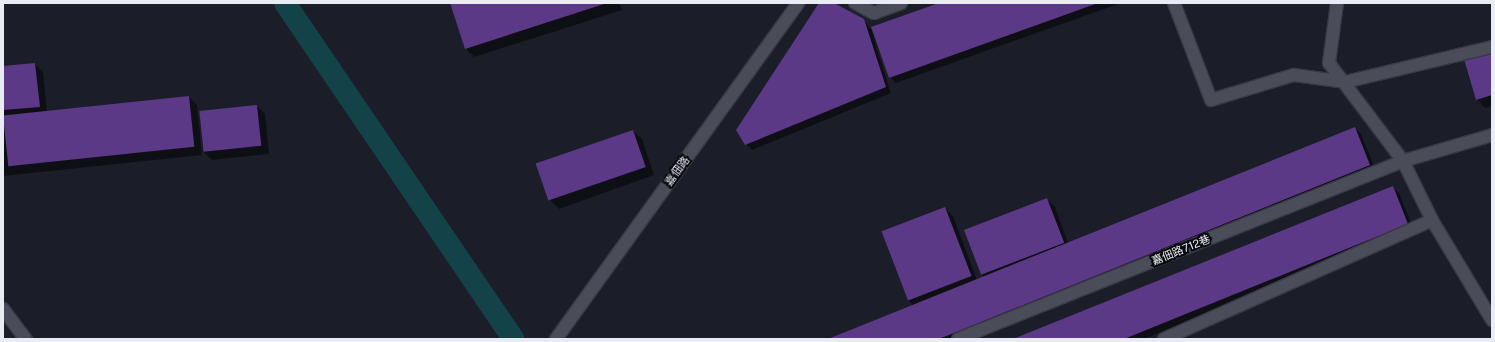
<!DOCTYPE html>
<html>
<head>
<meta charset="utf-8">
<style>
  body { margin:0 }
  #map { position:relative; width:1495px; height:342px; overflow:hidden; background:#1b1d29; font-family:"Public Sans","Noto Sans TC",sans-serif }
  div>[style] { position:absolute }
  .shadow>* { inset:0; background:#0007 }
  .canal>* { height:22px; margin:-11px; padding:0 11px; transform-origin:11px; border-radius:11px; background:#134248 }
  .building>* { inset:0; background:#5c3987; transform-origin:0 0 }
  .roads { filter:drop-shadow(1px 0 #383943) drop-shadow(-1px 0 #383943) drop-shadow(0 1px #383943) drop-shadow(0 -1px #383943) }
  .service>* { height:12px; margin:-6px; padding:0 6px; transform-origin:6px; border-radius:6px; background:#4a4c5a }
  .minor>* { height:12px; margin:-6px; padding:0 6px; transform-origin:6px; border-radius:6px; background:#4a4c5a }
  .tertiary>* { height:12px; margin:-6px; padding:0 6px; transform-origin:6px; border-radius:6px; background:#4a4c5a }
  span { translate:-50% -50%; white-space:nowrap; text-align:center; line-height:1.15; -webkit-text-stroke:4px #07080d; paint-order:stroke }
  .street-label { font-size:11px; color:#eaecf4 }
  .frame { position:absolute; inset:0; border:4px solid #eaecf4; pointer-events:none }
</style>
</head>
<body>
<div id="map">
  <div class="shadow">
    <i style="clip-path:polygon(451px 3px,619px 3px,622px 10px,474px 57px,466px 49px)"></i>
    <i style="clip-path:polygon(820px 3px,832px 3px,864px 20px,871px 29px,942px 3px,1121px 3px,896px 83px,890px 77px,872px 33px,891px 93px,752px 150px,746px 144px)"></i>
    <i style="clip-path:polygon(1492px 52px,1492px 106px,1485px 108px,1477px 99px)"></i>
    <i style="clip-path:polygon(35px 64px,43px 72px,47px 112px,189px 97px,197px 105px,202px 155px,3px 176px,3px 67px)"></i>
    <i style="clip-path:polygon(257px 106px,265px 114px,269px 154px,212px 160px,204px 152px)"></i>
    <i style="clip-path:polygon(1355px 128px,1361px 134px,1376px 171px,959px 339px,830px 339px,913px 306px,908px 300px,882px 231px,945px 208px,953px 216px,977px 280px,984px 277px,980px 273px,1047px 199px,1055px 207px,1068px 243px)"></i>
    <i style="clip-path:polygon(633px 131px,642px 139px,654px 175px,559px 209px,550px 200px)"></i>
    <i style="clip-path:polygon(1393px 187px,1399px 193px,1414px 230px,1144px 339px,1015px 339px)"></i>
  </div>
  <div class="canal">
    <i style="left:285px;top:3px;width:406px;rotate:55.8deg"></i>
  </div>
  <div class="building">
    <i style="clip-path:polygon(450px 3px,607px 3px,465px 49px)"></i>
    <i style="clip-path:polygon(819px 3px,834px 3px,864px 19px,886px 87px,745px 145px,736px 130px)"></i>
    <i style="clip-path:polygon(939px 3px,1098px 3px,889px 78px,871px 27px)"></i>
    <i style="clip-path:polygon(1492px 51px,1492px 95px,1476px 100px,1464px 59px)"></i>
    <i style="clip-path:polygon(35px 63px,40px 107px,3px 110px,3px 66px)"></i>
    <i style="left:189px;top:96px;width:51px;height:187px;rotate:84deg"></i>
    <i style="left:257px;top:105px;width:41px;height:58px;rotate:84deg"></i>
    <i style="clip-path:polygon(1355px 127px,1370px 165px,939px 339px,828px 339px)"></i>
    <i style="left:633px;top:130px;width:39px;height:103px;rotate:71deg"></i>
    <i style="clip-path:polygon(1393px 186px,1408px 224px,1124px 339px,1013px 339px)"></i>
    <i style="left:1047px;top:198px;width:48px;height:89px;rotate:69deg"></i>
    <i style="left:945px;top:207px;width:74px;height:68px;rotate:69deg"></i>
  </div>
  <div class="roads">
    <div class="service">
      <i style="left:1337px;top:3px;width:61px;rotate:97.6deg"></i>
      <i style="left:1329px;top:63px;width:123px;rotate:52.9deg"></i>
      <i style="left:1403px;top:161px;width:66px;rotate:63.8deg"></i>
      <i style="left:1432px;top:220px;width:117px;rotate:59deg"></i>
      <i style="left:1403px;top:161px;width:93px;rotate:-16.3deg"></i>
      <i style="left:1164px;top:339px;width:293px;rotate:-23.9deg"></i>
    </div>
    <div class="minor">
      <i style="left:855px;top:3px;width:21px;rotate:28deg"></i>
      <i style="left:874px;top:13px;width:29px;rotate:-20deg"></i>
      <i style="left:1174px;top:3px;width:104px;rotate:69.1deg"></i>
      <i style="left:1211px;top:100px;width:87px;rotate:-16.8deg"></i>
      <i style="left:1294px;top:75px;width:51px;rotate:7.8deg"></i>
      <i style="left:1345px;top:82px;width:151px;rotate:-13.4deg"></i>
      <i style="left:958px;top:339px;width:479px;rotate:-21.8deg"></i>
    </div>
    <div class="tertiary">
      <i style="left:3px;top:309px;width:38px;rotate:53deg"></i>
      <i style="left:556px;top:339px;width:414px;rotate:-54.2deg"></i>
    </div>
  </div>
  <div class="street-label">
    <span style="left:677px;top:171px;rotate:-54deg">嘉佃路</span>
    <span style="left:1181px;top:250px;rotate:-22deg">嘉佃路712巷</span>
  </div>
  <div class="frame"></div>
</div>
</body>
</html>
